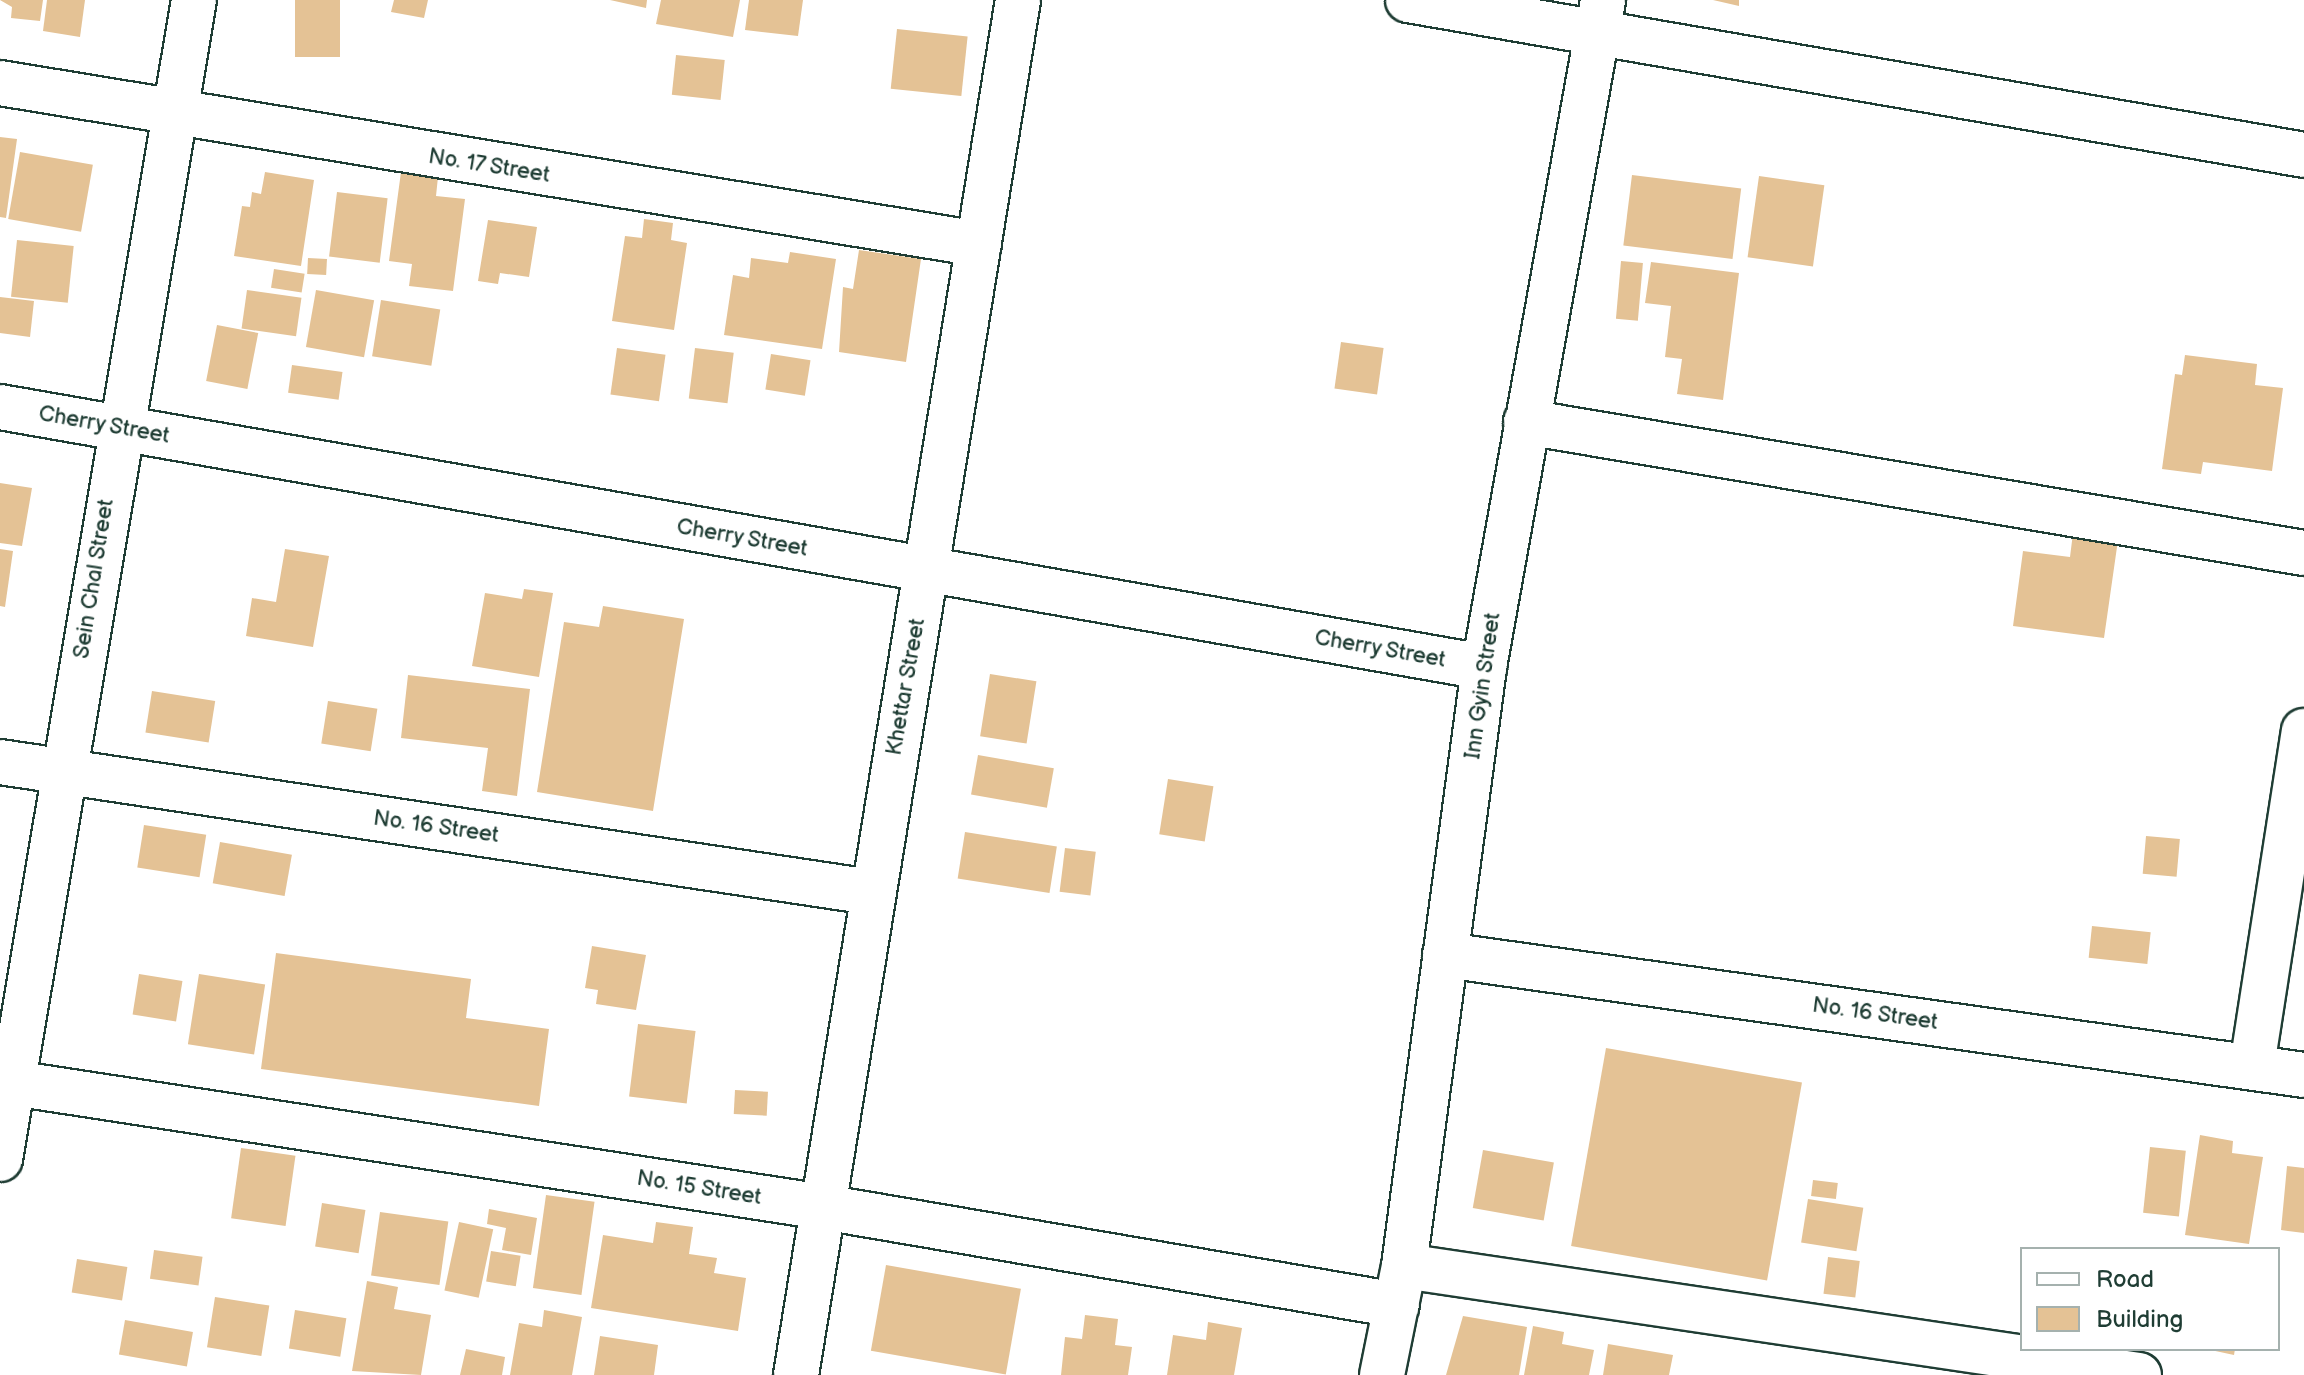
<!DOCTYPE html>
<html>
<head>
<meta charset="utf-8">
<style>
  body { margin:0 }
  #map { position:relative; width:2304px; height:1375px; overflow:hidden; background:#fff; font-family:"Balsamiq Sans",sans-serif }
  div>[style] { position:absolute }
  .building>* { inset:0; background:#e4c295; transform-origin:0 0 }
  .roads { filter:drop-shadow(2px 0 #1f3d34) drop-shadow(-2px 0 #1f3d34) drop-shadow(0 2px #1f3d34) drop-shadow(0 -2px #1f3d34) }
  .minor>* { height:44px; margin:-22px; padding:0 22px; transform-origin:22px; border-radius:22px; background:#fff }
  span { translate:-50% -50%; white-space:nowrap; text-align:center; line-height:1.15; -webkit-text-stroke:6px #fff; paint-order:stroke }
  .street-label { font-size:22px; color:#1f3d34 }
  .legend { position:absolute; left:2020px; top:1247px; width:260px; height:104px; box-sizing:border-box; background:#fff; border:2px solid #a5b1ae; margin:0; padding:10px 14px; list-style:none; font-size:24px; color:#1f3d34 }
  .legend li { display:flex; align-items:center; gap:16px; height:40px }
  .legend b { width:40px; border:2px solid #a5b1ae }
</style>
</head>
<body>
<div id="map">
  <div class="building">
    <i style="clip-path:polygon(0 0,43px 0,40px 21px,11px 18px,12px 7px)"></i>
    <i style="clip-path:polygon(47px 0,85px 0,80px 37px,43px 31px)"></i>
    <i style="left:295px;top:0;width:45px;height:57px"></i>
    <i style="clip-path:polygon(394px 0,428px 0,424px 18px,391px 12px)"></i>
    <i style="clip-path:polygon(610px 0,647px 0,646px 8px)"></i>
    <i style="clip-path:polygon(661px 0,740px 0,733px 37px,656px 24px)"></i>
    <i style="clip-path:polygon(749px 0,803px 0,798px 36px,745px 30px)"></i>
    <i style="clip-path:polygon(1713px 0,1739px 0,1739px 6px)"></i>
    <i style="left:897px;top:29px;width:71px;height:60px;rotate:6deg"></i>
    <i style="left:676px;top:55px;width:49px;height:40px;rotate:6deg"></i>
    <i style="clip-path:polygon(0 137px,17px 139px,6px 218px,0 217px)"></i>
    <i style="left:20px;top:152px;width:74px;height:68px;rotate:10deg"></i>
    <i style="clip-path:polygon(265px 172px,314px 180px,301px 266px,234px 256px,242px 206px,250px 207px,252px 192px,261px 194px)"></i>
    <i style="clip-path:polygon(401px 172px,438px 177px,436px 196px,465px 199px,453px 291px,409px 286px,412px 264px,389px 261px)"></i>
    <i style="left:1632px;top:175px;width:110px;height:71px;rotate:7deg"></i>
    <i style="left:1759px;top:176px;width:66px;height:82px;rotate:8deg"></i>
    <i style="left:337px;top:192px;width:51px;height:65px;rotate:7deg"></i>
    <i style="clip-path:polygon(644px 219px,673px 223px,671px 240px,687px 243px,674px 330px,612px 321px,625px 236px,642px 238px)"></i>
    <i style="clip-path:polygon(488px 220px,537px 227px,529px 277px,500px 273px,498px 284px,478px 281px)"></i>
    <i style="left:17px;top:240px;width:57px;height:57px;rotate:6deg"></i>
    <i style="clip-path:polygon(859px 250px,921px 259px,906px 362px,839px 352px,843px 287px,853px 289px)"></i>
    <i style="clip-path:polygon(790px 252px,836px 259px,822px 349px,724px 335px,733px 275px,749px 278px,751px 258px,788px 263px)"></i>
    <i style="left:308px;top:258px;width:19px;height:16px;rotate:3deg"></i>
    <i style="left:1621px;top:261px;width:22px;height:58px;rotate:5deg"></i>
    <i style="clip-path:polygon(1651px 262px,1739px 273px,1723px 400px,1677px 394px,1682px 359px,1665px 357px,1671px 306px,1645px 303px)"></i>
    <i style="left:274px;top:269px;width:31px;height:19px;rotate:9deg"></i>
    <i style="left:247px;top:290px;width:55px;height:39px;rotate:8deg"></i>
    <i style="left:316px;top:290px;width:59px;height:58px;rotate:10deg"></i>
    <i style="clip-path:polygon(0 297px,34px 301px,30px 337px,0 333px)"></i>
    <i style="left:381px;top:300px;width:60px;height:57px;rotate:9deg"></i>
    <i style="left:217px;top:325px;width:42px;height:57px;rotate:11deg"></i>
    <i style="left:1341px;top:342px;width:43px;height:47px;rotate:8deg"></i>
    <i style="left:617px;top:348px;width:49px;height:47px;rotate:8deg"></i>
    <i style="left:695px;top:348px;width:39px;height:51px;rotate:7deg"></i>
    <i style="left:771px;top:354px;width:40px;height:36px;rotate:9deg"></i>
    <i style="clip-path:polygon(2185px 355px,2257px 364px,2255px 385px,2283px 388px,2272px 471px,2203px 462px,2201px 474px,2162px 469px,2175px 374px,2182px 375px)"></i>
    <i style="left:292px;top:365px;width:51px;height:28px;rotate:8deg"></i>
    <i style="clip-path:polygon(0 483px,32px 488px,22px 546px,0 543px)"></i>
    <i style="clip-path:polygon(2073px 533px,2118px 540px,2104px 638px,2013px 626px,2023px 551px,2070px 557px)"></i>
    <i style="clip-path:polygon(0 549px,13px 551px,5px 607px,0 606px)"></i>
    <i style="clip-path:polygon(285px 549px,329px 556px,313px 647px,246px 636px,252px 598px,276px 602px)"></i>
    <i style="clip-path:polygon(524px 589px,553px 593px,539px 677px,472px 666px,485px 593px,522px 599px)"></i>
    <i style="clip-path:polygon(603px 606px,684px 619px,653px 811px,537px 792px,564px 622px,599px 627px)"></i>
    <i style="left:990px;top:674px;width:47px;height:63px;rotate:9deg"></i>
    <i style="clip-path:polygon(408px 675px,530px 689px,517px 796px,482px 791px,488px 748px,401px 738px)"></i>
    <i style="left:152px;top:691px;width:64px;height:42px;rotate:9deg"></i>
    <i style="left:328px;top:701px;width:50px;height:43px;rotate:9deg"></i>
    <i style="left:978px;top:755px;width:77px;height:40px;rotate:10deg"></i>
    <i style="left:1168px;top:779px;width:46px;height:56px;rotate:9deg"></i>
    <i style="left:144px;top:825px;width:63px;height:43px;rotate:9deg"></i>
    <i style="left:965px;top:832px;width:93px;height:47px;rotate:9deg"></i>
    <i style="left:2146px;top:836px;width:34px;height:38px;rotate:5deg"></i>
    <i style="left:220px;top:842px;width:73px;height:42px;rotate:10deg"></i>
    <i style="left:1065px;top:848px;width:31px;height:44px;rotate:7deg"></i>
    <i style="left:2092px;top:926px;width:59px;height:32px;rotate:6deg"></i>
    <i style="clip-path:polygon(592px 946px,646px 955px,636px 1010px,596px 1004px,598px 990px,585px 988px)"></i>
    <i style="clip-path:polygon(276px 953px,471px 979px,466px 1018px,549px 1029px,539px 1106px,261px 1069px)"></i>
    <i style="left:139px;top:974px;width:44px;height:41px;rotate:9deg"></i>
    <i style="left:199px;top:974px;width:67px;height:71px;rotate:9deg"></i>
    <i style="left:638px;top:1024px;width:58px;height:73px;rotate:7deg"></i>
    <i style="left:1606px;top:1048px;width:199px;height:201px;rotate:10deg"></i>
    <i style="left:735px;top:1090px;width:33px;height:24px;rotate:3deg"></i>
    <i style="clip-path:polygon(2200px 1135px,2233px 1141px,2232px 1153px,2263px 1157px,2249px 1244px,2185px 1235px)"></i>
    <i style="left:2150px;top:1147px;width:36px;height:66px;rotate:6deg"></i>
    <i style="left:241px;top:1148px;width:55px;height:71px;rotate:8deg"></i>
    <i style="left:1483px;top:1150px;width:72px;height:59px;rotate:10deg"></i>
    <i style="clip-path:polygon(2287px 1166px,2304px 1168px,2304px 1233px,2281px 1230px)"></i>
    <i style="left:1813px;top:1180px;width:25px;height:16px;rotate:7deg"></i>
    <i style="left:546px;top:1195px;width:49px;height:94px;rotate:8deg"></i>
    <i style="left:1808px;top:1199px;width:56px;height:44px;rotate:9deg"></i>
    <i style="left:322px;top:1203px;width:44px;height:44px;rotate:9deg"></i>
    <i style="clip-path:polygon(489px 1209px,537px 1218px,531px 1255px,502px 1250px,506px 1228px,487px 1224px)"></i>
    <i style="left:380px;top:1212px;width:69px;height:64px;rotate:8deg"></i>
    <i style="left:459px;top:1222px;width:35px;height:70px;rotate:12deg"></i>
    <i style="clip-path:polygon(656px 1222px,693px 1227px,689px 1254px,717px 1258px,714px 1273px,746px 1278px,738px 1331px,591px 1308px,603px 1235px,653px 1243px)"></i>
    <i style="left:154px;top:1250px;width:49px;height:29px;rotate:8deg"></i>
    <i style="left:491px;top:1251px;width:30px;height:31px;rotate:9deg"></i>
    <i style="left:1828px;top:1257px;width:32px;height:37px;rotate:7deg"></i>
    <i style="left:77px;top:1259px;width:51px;height:34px;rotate:9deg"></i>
    <i style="left:886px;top:1265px;width:137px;height:87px;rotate:10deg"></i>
    <i style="clip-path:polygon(367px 1281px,398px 1287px,394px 1309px,431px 1315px,421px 1375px,352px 1371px)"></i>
    <i style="left:215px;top:1297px;width:55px;height:51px;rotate:9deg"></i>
    <i style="left:295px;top:1310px;width:52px;height:39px;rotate:9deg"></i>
    <i style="clip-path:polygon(544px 1310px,582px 1317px,572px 1375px,510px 1375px,519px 1323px,542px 1327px)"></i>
    <i style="clip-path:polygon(1085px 1315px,1118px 1319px,1115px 1345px,1132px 1347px,1128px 1375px,1061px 1375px,1065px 1337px,1082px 1339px)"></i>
    <i style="clip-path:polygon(1463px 1316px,1527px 1327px,1519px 1375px,1446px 1375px)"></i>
    <i style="left:125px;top:1320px;width:69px;height:35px;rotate:10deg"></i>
    <i style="clip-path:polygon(1208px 1322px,1242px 1328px,1234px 1375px,1167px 1375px,1173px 1335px,1206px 1340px)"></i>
    <i style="clip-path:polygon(1533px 1326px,1564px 1332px,1562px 1344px,1594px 1350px,1589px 1375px,1524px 1375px)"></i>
    <i style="clip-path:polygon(600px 1336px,658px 1345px,654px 1375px,594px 1375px)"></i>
    <i style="clip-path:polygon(1608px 1344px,1673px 1355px,1669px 1375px,1603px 1375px)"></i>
    <i style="clip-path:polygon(466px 1349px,505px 1357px,502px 1375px,460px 1375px)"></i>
    <i style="clip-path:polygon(2206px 1349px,2235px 1349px,2234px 1355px)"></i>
  </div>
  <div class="roads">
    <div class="minor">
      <i style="left:1408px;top:0;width:909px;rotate:9.81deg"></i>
      <i style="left:0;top:83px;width:992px;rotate:9.34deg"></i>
      <i style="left:0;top:407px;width:1507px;rotate:9.94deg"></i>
      <i style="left:1526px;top:422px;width:789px;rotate:9.56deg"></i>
      <i style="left:0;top:762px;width:881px;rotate:8.49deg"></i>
      <i style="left:1445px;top:955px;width:867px;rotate:7.95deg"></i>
      <i style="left:2252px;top:1066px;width:339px;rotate:-81.2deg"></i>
      <i style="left:0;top:1081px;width:833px;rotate:8.7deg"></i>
      <i style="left:823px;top:1207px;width:582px;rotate:9.69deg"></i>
      <i style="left:0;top:1159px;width:1175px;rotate:-80.5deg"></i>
      <i style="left:1404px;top:1266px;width:743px;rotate:8.44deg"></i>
      <i style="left:796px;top:1375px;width:1393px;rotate:-80.83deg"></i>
      <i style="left:1382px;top:1375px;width:111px;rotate:-78.6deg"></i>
      <i style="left:1404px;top:1266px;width:604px;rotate:-82.39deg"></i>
      <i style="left:1484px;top:667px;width:678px;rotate:-79.88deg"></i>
    </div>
  </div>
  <div class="street-label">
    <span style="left:489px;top:166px;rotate:9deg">No. 17 Street</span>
    <span style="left:104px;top:425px;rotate:10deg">Cherry Street</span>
    <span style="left:742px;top:538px;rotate:10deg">Cherry Street</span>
    <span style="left:94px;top:579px;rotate:-81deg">Sein Chal Street</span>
    <span style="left:1380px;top:649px;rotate:10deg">Cherry Street</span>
    <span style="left:1483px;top:686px;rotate:-82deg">Inn Gyin Street</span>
    <span style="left:906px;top:687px;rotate:-80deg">Khettar Street</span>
    <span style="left:436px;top:827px;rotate:8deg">No. 16 Street</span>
    <span style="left:1875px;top:1014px;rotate:8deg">No. 16 Street</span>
    <span style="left:699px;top:1188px;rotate:9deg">No. 15 Street</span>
  </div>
  <ul class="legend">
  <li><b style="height:10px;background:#fff"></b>Road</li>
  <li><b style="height:22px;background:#e4c295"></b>Building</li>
  </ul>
</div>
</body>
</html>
